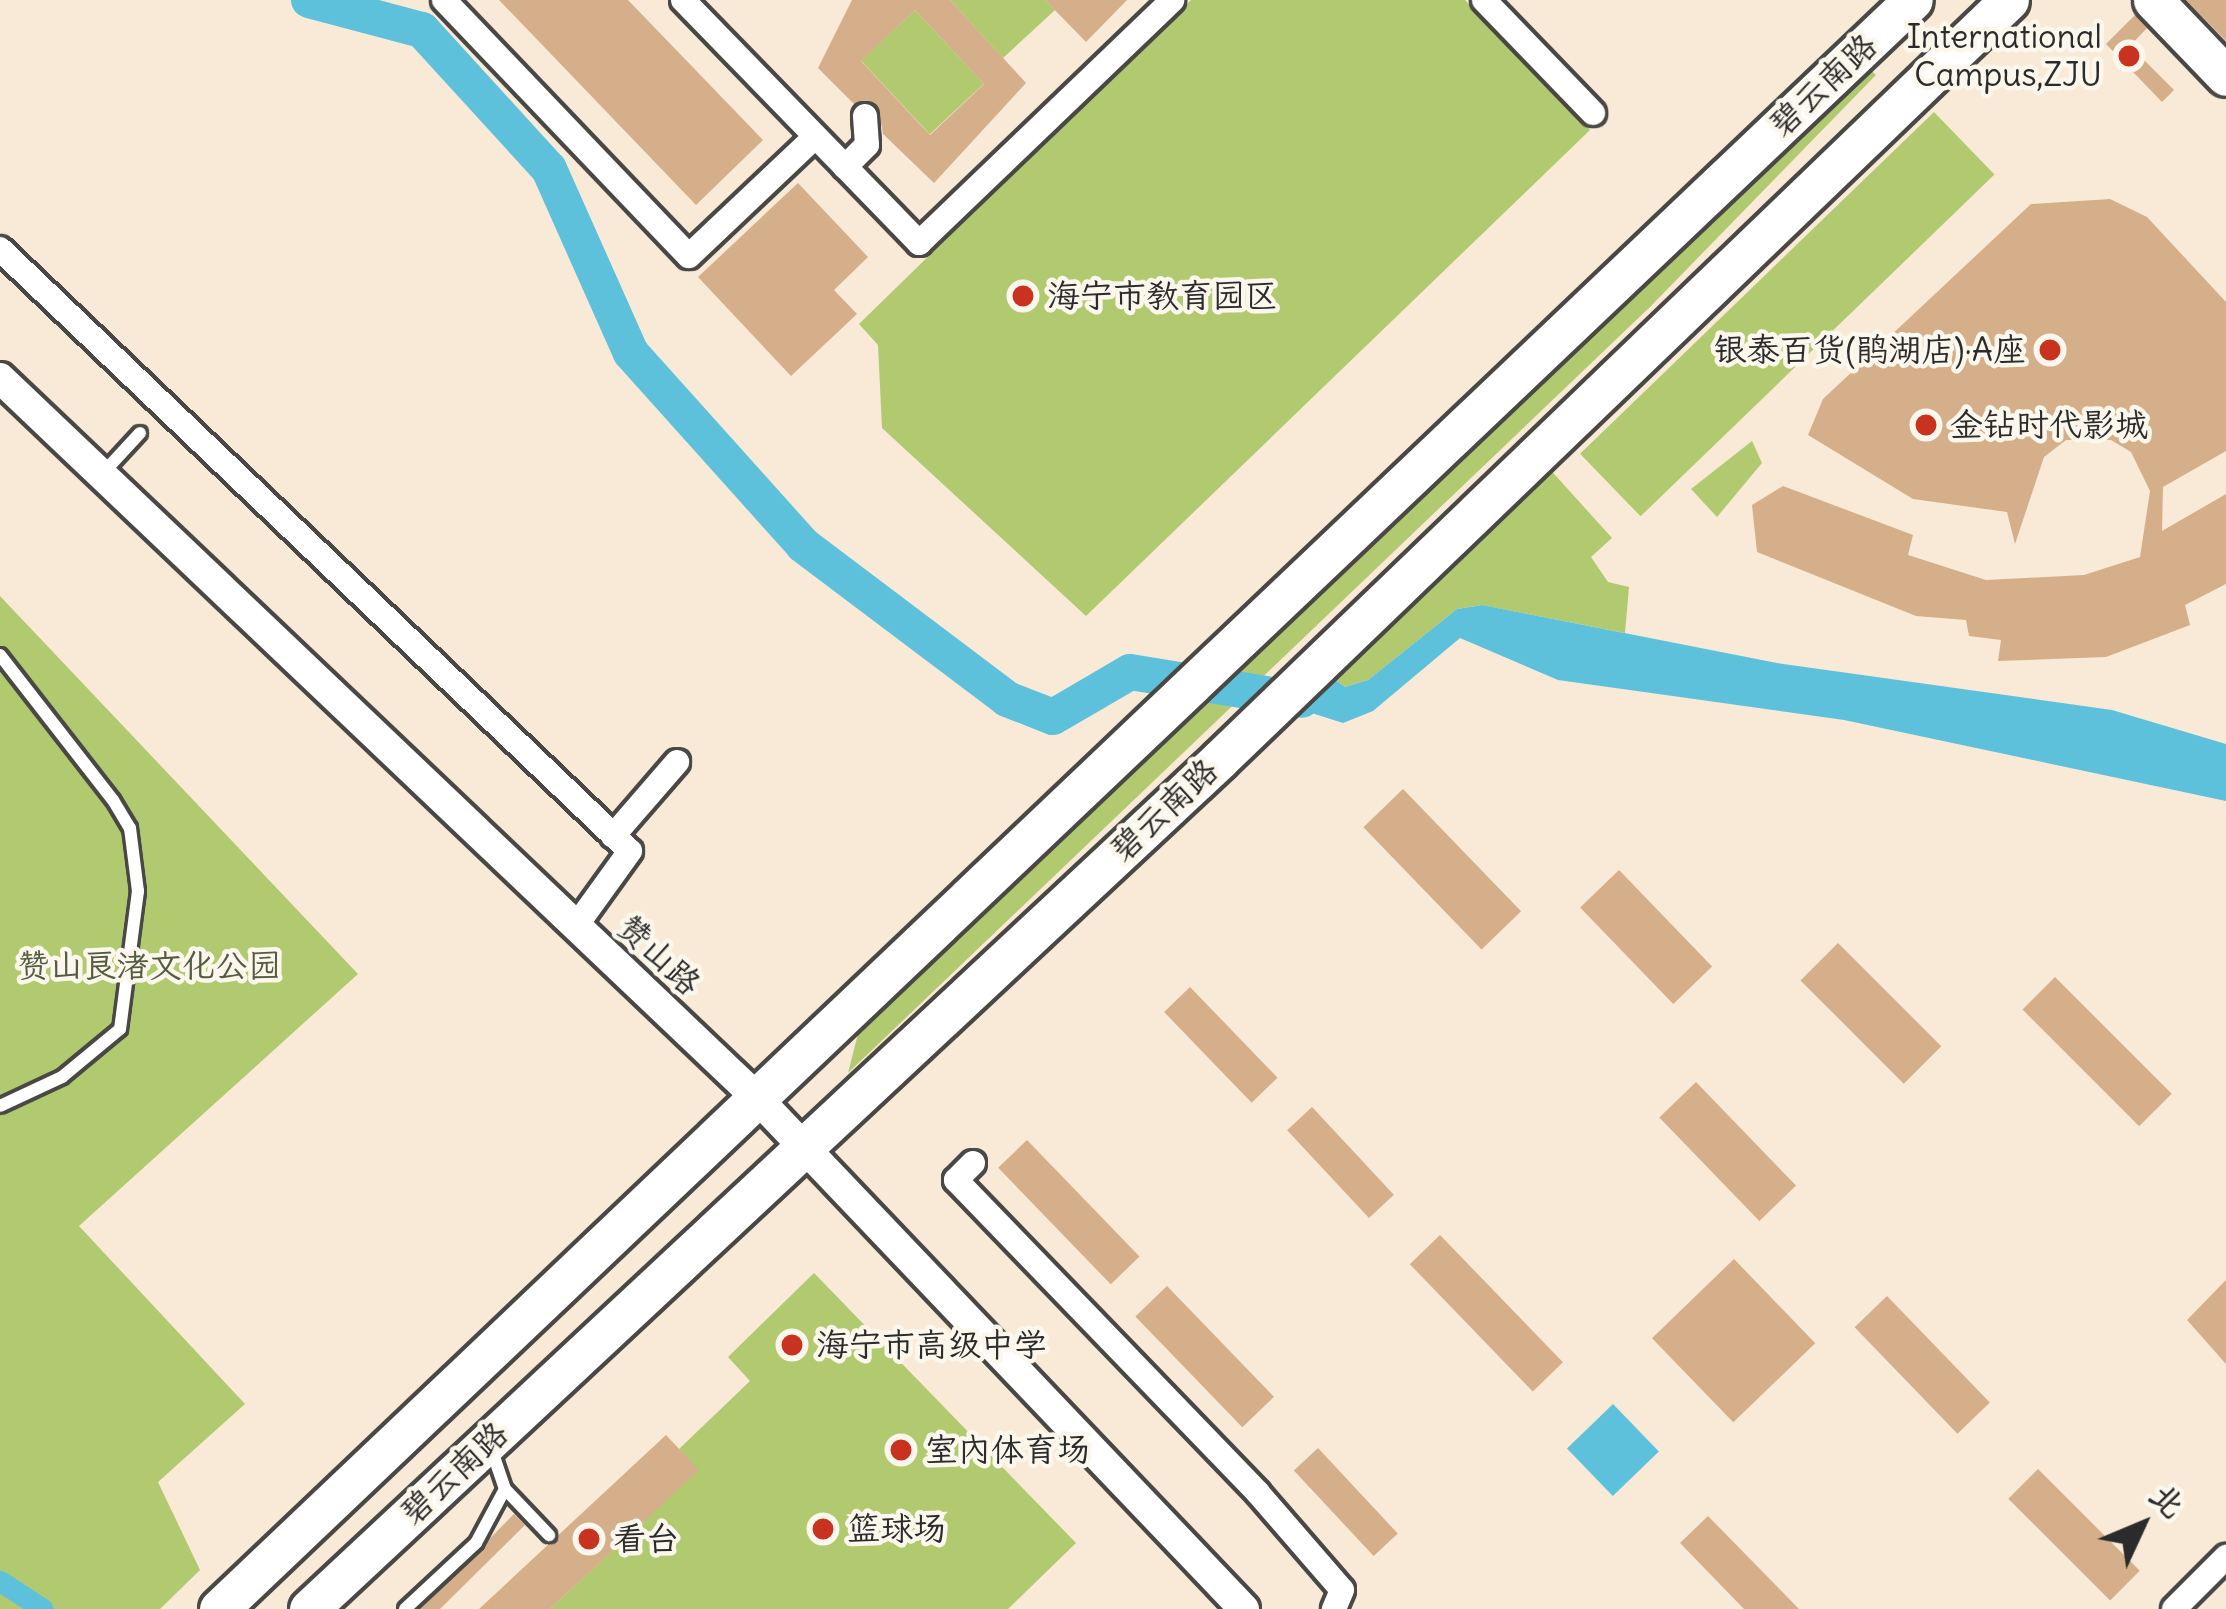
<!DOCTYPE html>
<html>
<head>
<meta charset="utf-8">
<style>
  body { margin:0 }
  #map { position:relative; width:2226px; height:1609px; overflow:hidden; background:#f8ead7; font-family:Delius,"LXGW WenKai TC",sans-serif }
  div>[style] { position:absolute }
  .green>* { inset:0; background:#b1ca70; transform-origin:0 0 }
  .water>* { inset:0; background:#5dc1db; transform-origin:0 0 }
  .canal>* { height:21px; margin:-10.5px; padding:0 10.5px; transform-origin:10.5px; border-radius:10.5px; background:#5dc1db }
  .river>* { height:36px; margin:-18px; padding:0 18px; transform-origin:18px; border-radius:18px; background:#5dc1db }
  .building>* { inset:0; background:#d4af89; transform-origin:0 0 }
  .roads { filter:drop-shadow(3px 0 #4a4845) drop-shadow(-3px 0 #4a4845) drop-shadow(0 3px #4a4845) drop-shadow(0 -3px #4a4845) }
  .service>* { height:12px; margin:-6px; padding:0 6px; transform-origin:6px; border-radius:6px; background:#fff }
  .minor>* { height:24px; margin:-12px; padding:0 12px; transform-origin:12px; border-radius:12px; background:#fff }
  .tertiary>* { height:30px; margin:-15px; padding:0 15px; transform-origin:15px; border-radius:15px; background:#fff }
  .primary>* { height:39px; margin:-19.5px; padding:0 19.5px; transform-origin:19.5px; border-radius:19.5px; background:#fff }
  .dots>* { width:33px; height:33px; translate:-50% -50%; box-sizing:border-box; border:6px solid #fbf7ec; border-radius:50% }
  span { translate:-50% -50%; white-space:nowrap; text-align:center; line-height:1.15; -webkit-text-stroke:9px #fbf7ec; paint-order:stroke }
  .poi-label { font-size:33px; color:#2b2b2b }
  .right { translate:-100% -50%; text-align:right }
  .left { translate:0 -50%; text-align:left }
  .street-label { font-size:33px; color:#2b2b2b }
  .park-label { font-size:33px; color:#535b40 }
  .north { position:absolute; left:2082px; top:1465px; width:120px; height:120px; -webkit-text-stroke:9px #fbf7ec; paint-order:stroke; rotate:46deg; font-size:33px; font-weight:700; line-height:48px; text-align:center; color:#2b2b2b }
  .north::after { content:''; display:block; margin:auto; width:42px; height:54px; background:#2b2b2b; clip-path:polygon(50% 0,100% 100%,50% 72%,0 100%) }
</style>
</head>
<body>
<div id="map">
  <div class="green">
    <i style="clip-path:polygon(950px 0,1045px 0,1055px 10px,1003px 58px)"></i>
    <i style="clip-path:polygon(1191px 0,1465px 0,1590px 130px,1086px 616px,882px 428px,878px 345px,859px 324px)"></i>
    <i style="left:915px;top:10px;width:101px;height:74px;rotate:47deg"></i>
    <i style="clip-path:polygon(1865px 65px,1876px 75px,1651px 306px,848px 1073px,861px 1022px)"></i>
    <i style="left:1934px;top:112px;width:87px;height:492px;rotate:46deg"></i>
    <i style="clip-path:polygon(1752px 441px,1762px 463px,1717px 517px,1691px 489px)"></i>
    <i style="clip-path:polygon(1547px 466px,1612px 538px,1591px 557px,1608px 582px,1629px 587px,1625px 633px,1481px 605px,1457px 609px,1368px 680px,1345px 687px,1330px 676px)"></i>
    <i style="clip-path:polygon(0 596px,358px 974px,79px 1226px,245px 1404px,158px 1482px,200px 1570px,160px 1609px,0 1609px)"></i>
    <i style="clip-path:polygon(814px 1273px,1076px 1543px,1008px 1609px,550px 1609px,698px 1470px,679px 1449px,750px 1381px,728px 1357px)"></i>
  </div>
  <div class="water">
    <i style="clip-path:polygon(1482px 605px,1777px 663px,2112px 710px,2226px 744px,2226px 801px,1844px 720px,1558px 680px,1460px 638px,1373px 711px,1343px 723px,1299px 709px,1330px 676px,1345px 687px,1368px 680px,1457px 609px)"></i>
    <i style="left:1613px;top:1404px;width:66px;height:64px;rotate:46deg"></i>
  </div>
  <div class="canal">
    <i style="left:0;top:1581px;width:51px;rotate:33.1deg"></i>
  </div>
  <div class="river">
    <i style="left:309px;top:0;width:117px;rotate:14.9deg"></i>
    <i style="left:422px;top:30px;width:188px;rotate:47.6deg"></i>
    <i style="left:549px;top:169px;width:201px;rotate:66deg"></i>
    <i style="left:631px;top:353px;width:258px;rotate:48.1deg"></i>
    <i style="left:803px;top:545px;width:256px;rotate:37deg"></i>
    <i style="left:1007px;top:699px;width:49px;rotate:21.4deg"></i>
    <i style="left:1053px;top:717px;width:89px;rotate:-30.3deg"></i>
    <i style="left:1130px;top:672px;width:174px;rotate:9.2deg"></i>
  </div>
  <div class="building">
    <i style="clip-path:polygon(499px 0,628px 0,763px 140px,696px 205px)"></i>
    <i style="clip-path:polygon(evenodd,852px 0,950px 0,1026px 83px,934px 183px,883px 134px,878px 106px,854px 104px,818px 68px,852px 0,915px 10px,984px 84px,930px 135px,861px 61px,915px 10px)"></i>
    <i style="clip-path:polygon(1045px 0,1127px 0,1086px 42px)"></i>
    <i style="clip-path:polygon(2186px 0,2226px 0,2226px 41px)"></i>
    <i style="clip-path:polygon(2135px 15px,2147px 28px,2130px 46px,2174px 90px,2162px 102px,2106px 44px)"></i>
    <i style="clip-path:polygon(798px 183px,868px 257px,834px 290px,857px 314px,791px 376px,698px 277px)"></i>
    <i style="clip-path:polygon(2110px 199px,2147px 217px,2226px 302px,2226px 451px,2163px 487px,2162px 531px,2226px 494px,2226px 584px,2185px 605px,2190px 625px,2106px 657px,1998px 661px,2001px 640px,1969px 636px,1966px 620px,1916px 616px,1757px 552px,1752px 505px,1783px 486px,1913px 535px,1908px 555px,1986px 580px,2084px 575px,2140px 557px,2150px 491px,2131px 452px,2111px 440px,2066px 440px,2044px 457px,2015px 544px,2007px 512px,1913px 499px,1808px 435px,1823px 399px,2031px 204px)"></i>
    <i style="left:1403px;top:789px;width:170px;height:55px;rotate:46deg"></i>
    <i style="left:1619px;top:870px;width:134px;height:54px;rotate:46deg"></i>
    <i style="left:1838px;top:943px;width:146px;height:53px;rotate:45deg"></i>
    <i style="left:2055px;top:977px;width:165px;height:46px;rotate:45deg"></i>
    <i style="left:1190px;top:987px;width:126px;height:36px;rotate:46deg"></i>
    <i style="left:1696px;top:1082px;width:144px;height:51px;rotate:46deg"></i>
    <i style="left:1312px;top:1107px;width:120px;height:34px;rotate:47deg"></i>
    <i style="left:1027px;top:1140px;width:162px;height:40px;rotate:46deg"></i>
    <i style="left:1440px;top:1235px;width:177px;height:42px;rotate:46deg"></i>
    <i style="left:1734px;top:1259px;width:117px;height:114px;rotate:46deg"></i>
    <i style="clip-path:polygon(2226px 1280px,2226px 1364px,2187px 1320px)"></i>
    <i style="left:1167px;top:1286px;width:154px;height:44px;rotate:46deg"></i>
    <i style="left:1887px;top:1296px;width:148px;height:45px;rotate:46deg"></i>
    <i style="clip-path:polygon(666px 1435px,699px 1470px,550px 1609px,479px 1609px)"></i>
    <i style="left:1318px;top:1448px;width:117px;height:33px;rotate:47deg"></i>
    <i style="left:2038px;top:1469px;width:144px;height:42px;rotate:45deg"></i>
    <i style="clip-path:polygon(514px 1514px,525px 1525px,440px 1609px,420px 1609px)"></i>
    <i style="clip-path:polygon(1708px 1516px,1799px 1609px,1744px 1609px,1680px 1543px)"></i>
  </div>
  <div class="roads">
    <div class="service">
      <i style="left:104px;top:472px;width:53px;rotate:-47.3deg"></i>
      <i style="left:0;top:655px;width:184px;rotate:52.1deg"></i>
      <i style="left:113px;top:800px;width:33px;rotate:59deg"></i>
      <i style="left:130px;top:828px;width:64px;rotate:82.8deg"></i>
      <i style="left:138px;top:891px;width:139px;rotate:97.4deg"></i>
      <i style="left:120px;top:1029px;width:75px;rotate:140.4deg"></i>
      <i style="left:62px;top:1077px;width:68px;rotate:154.9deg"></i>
      <i style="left:505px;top:1489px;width:64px;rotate:46.3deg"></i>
      <i style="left:405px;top:1609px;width:97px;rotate:-42.9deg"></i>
      <i style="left:476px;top:1543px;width:61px;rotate:-61.8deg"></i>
      <i style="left:505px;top:1489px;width:43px;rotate:-108.9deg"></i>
    </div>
    <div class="minor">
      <i style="left:444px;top:0;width:354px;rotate:46.3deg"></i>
      <i style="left:689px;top:256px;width:173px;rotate:-43.4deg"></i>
      <i style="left:683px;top:0;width:339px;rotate:45.8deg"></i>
      <i style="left:919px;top:243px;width:351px;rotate:-43.8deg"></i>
      <i style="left:1484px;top:0;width:157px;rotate:46deg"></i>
      <i style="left:845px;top:167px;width:31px;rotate:-45deg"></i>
      <i style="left:867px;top:145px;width:29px;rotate:-94deg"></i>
      <i style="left:0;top:249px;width:871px;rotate:43.7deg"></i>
      <i style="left:630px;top:851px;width:92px;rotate:125.8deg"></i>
      <i style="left:613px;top:836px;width:98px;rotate:-49.1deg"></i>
      <i style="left:973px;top:1163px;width:24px;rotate:135deg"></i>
      <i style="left:956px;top:1180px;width:435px;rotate:46deg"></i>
      <i style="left:1258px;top:1493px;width:128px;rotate:49.1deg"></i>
      <i style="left:1342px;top:1590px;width:21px;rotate:113deg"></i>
      <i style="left:2174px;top:1609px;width:74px;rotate:-45deg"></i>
    </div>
    <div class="tertiary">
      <i style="left:0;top:378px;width:1045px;rotate:43.56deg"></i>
      <i style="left:757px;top:1098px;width:706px;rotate:46.38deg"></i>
    </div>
    <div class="primary">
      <i style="left:2153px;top:0;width:105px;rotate:46.2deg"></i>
      <i style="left:219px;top:1609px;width:2336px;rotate:-43.53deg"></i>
      <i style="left:309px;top:1609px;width:1245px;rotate:-43.01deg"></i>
      <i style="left:1219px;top:760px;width:1096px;rotate:-43.89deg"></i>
    </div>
  </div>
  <div class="dots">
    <i style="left:2129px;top:56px;background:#c8321e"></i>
    <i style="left:1023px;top:296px;background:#c8321e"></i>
    <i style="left:2050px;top:350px;background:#c8321e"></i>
    <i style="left:1926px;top:425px;background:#c8321e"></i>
    <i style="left:792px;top:1345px;background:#c8321e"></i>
    <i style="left:901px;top:1450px;background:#c8321e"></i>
    <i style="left:823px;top:1529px;background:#c8321e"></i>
    <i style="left:589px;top:1539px;background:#c8321e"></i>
  </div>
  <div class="poi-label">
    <span class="right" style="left:2102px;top:56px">International<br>Campus,ZJU</span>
    <span class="left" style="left:1047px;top:296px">海宁市教育园区</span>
    <span class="right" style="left:2026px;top:350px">银泰百货(鹃湖店)·A座</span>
    <span class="left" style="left:1950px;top:425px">金钻时代影城</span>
    <span class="left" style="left:816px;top:1345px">海宁市高级中学</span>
    <span class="left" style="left:925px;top:1450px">室内体育场</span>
    <span class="left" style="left:847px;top:1529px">篮球场</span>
    <span class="left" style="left:613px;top:1539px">看台</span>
  </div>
  <div class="street-label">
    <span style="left:1823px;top:85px;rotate:-43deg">碧云南路</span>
    <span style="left:1164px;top:810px;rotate:-43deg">碧云南路</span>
    <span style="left:659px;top:955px;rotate:43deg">赞山路</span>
    <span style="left:454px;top:1473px;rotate:-43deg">碧云南路</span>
  </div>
  <div class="park-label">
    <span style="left:149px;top:966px">赞山良渚文化公园</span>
  </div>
  <div class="north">北</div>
</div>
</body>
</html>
